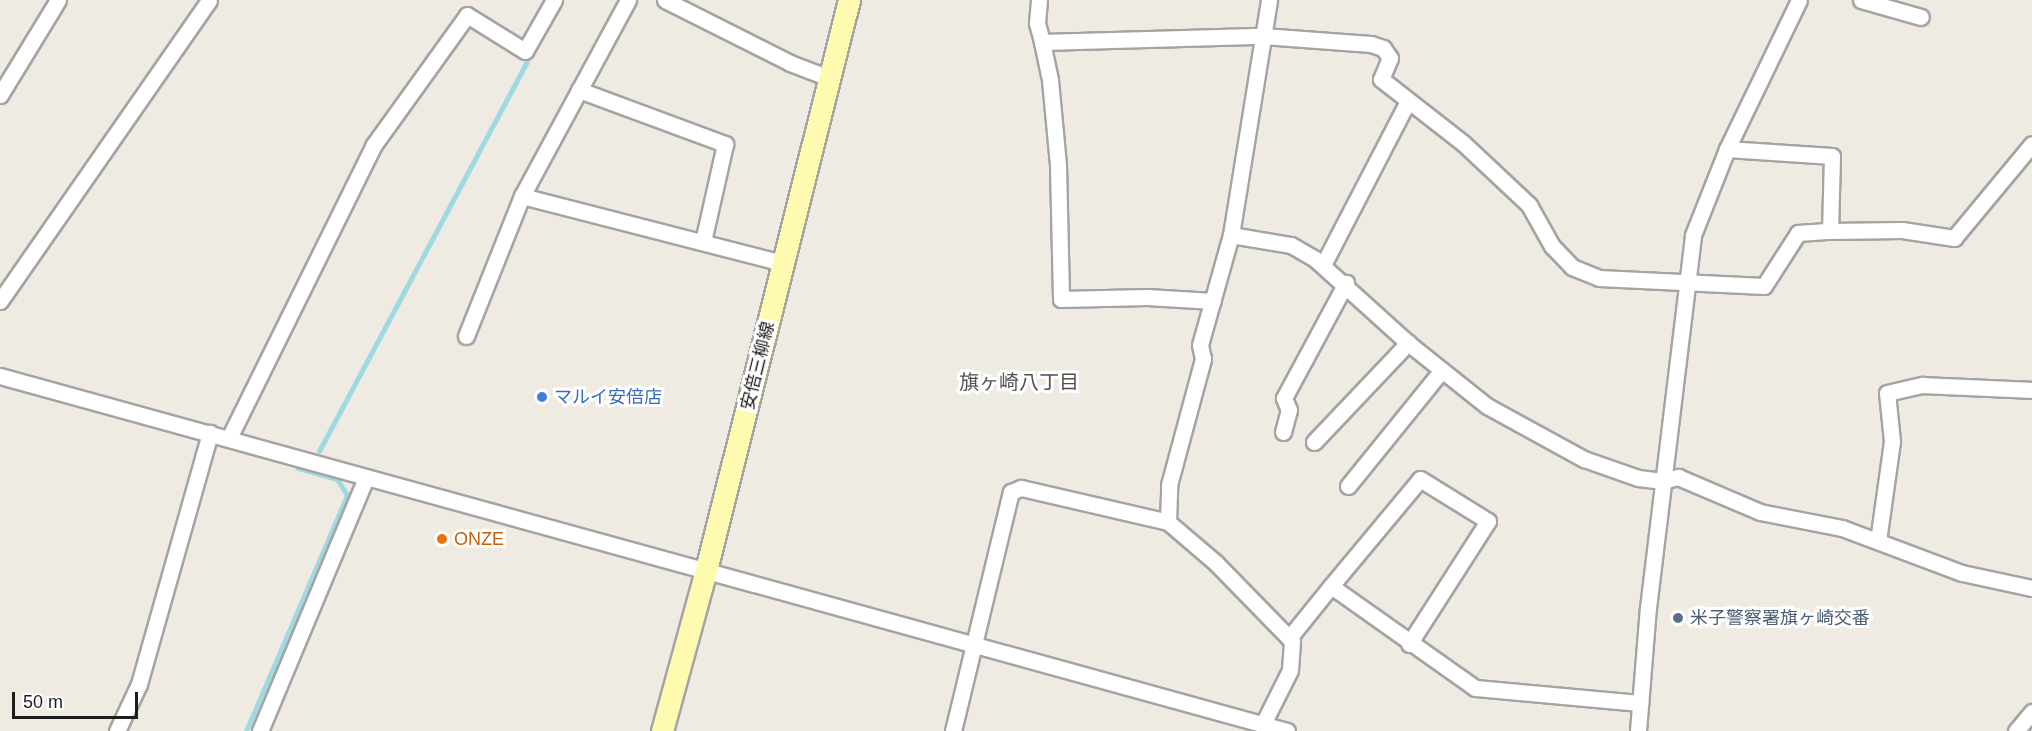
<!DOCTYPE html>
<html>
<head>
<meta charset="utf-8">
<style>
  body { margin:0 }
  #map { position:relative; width:2032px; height:731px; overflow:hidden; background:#efeae2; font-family:Helvetica,"Noto Sans JP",sans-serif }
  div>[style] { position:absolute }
  .stream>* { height:5px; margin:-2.5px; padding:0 2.5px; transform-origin:2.5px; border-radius:2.5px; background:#9fd9e1 }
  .roads { filter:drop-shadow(2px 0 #a4a4a4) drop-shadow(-2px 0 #a4a4a4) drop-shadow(0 2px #a4a4a4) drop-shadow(0 -2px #a4a4a4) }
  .street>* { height:15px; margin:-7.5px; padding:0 7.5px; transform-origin:7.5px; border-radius:7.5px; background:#fff }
  .secondary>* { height:21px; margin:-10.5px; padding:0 10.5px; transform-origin:10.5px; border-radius:10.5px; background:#fefbb1 }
  .dots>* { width:16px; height:16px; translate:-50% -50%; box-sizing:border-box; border:3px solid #fff; border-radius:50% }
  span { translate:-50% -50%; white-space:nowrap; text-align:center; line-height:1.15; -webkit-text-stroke:6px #fff; paint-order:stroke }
  .street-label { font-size:18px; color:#1d1d1d }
  .shop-label { font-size:18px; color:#366cbe }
  .left { translate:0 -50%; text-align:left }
  .food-label { font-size:18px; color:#c56008 }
  .service-label { font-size:18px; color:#4e5e75 }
  .neighbourhood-label { font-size:20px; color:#505050 }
  .scale { position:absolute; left:12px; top:692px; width:126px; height:27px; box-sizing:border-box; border:3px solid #1d1d1d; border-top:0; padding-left:8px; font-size:18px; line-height:21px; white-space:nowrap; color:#1d1d1d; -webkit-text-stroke:4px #fff; paint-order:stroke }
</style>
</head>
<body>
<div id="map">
  <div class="stream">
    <i style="left:319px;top:451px;width:441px;rotate:-61.9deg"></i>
    <i style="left:246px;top:731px;width:257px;rotate:-66.8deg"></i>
    <i style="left:347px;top:495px;width:19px;rotate:-122deg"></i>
    <i style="left:337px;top:479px;width:41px;rotate:-164.2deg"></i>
  </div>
  <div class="roads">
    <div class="street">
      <i style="left:665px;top:0;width:140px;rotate:26.7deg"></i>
      <i style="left:790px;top:63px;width:42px;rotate:21deg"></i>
      <i style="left:1039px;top:0;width:23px;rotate:95deg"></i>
      <i style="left:1037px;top:23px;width:20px;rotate:75deg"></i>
      <i style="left:1042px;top:42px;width:221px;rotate:-1.6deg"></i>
      <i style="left:1263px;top:36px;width:108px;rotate:4.2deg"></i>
      <i style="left:1371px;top:44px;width:13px;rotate:18deg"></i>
      <i style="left:1383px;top:48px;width:12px;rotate:55deg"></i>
      <i style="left:1390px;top:58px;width:23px;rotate:113deg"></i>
      <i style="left:1381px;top:79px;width:104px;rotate:38deg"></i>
      <i style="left:1463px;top:143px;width:91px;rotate:43.2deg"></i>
      <i style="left:1529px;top:205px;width:47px;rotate:60.7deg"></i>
      <i style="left:1552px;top:246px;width:29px;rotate:46deg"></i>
      <i style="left:1572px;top:267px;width:29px;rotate:22deg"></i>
      <i style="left:1599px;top:278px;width:165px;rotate:2.8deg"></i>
      <i style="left:1764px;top:286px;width:63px;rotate:-57.3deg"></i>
      <i style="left:1798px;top:233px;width:32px;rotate:-4deg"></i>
      <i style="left:1861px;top:0;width:62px;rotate:15.8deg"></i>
      <i style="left:1042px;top:42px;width:39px;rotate:78deg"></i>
      <i style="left:1050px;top:80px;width:85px;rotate:84.6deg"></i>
      <i style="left:1058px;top:165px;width:134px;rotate:88.7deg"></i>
      <i style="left:1061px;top:299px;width:86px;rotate:-1.3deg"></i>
      <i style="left:1147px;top:297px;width:66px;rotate:3.5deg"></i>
      <i style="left:579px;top:90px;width:156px;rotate:20.3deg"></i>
      <i style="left:725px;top:144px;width:100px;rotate:102.7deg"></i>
      <i style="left:0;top:95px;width:111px;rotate:-58.6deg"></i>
      <i style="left:1727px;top:149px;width:105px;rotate:3.8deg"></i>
      <i style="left:1832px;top:156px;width:75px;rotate:91.5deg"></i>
      <i style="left:1830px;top:231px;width:72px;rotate:-0.8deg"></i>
      <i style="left:1902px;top:230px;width:53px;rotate:8.7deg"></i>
      <i style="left:1954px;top:238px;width:122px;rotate:-50.3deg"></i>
      <i style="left:522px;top:196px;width:269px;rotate:14.4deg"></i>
      <i style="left:1231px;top:235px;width:238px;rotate:-80.8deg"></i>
      <i style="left:1323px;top:265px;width:182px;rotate:-62.6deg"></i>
      <i style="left:0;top:301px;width:366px;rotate:-55.2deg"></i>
      <i style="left:466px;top:336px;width:151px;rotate:-68.2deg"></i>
      <i style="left:522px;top:196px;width:223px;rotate:-61.6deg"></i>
      <i style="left:0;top:376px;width:1335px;rotate:15.42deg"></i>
      <i style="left:1283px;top:432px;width:23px;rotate:-75deg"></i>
      <i style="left:1289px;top:410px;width:13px;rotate:-113deg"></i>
      <i style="left:1284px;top:398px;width:131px;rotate:-61.7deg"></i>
      <i style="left:229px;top:438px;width:326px;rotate:-63.7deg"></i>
      <i style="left:373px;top:146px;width:161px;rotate:-54.3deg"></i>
      <i style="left:467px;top:15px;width:68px;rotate:31.8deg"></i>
      <i style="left:525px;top:51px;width:59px;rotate:-60.4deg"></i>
      <i style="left:1314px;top:442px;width:137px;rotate:-46.5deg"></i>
      <i style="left:1348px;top:486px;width:149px;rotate:-51deg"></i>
      <i style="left:1878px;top:541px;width:101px;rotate:-82deg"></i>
      <i style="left:1892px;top:441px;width:48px;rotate:-95.9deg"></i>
      <i style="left:1887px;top:393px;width:37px;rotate:-13deg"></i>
      <i style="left:1923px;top:385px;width:109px;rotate:2.6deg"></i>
      <i style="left:1331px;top:586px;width:139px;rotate:-50.2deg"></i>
      <i style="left:1420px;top:479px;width:80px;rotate:31.7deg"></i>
      <i style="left:1488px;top:521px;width:146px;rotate:122.7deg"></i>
      <i style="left:1289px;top:638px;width:67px;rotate:-51.1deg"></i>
      <i style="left:1331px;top:586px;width:176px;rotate:35.3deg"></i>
      <i style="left:1475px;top:688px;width:166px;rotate:5.2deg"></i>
      <i style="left:1263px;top:724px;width:60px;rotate:-63.4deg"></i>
      <i style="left:1290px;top:670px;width:29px;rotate:-86deg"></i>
      <i style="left:1292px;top:641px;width:109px;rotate:-134.3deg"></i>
      <i style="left:1216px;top:563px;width:63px;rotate:-139.5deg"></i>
      <i style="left:1168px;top:522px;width:37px;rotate:-88deg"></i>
      <i style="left:1169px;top:485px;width:131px;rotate:-74.9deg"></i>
      <i style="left:1203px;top:359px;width:14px;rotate:-102deg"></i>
      <i style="left:1200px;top:345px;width:114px;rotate:-74.3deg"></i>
      <i style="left:1231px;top:235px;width:61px;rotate:9.5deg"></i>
      <i style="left:1291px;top:245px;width:28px;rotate:30deg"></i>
      <i style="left:1315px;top:259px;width:125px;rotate:42.1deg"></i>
      <i style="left:1408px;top:343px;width:101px;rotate:38.6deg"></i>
      <i style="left:1487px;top:406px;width:111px;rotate:28.7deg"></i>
      <i style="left:1584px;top:459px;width:57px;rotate:19.4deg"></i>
      <i style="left:1638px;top:478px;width:25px;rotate:7deg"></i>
      <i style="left:1663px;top:481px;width:16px;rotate:-15deg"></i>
      <i style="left:1678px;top:477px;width:89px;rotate:23.1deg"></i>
      <i style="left:1760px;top:512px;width:84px;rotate:11deg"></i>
      <i style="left:1842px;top:528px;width:128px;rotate:20.6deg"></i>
      <i style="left:1962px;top:573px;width:72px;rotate:12.1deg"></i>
      <i style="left:117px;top:731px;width:52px;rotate:-64.9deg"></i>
      <i style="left:139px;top:684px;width:261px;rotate:-74.2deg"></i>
      <i style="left:260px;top:731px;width:275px;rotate:-67.3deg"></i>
      <i style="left:953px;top:731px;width:246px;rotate:-76.4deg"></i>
      <i style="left:1011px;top:492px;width:11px;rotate:-22deg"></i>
      <i style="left:1021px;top:488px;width:151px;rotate:13deg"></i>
      <i style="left:1638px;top:731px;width:123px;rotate:-85.4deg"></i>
      <i style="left:1648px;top:608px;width:376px;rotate:-83.1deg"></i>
      <i style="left:1693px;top:235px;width:92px;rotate:-68.4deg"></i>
      <i style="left:1727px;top:149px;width:165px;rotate:-64.2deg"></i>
      <i style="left:2016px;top:731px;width:25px;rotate:-50deg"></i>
    </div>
    <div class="secondary">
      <i style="left:662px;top:731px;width:167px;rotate:-74.7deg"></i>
      <i style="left:706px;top:570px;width:588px;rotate:-75.92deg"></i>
    </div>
  </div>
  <div class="dots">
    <i style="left:542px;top:397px;background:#3f7fe0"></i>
    <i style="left:442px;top:539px;background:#e8710a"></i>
    <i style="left:1678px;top:618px;background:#5c6f8a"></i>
  </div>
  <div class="street-label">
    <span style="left:758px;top:366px;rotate:-76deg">安倍三柳線</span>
  </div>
  <div class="shop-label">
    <span class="left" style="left:554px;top:397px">マルイ安倍店</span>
  </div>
  <div class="food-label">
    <span class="left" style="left:454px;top:539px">ONZE</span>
  </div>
  <div class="service-label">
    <span class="left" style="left:1690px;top:618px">米子警察署旗ヶ崎交番</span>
  </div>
  <div class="neighbourhood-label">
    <span style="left:1019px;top:382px">旗ヶ崎八丁目</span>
  </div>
  <div class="scale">50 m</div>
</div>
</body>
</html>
